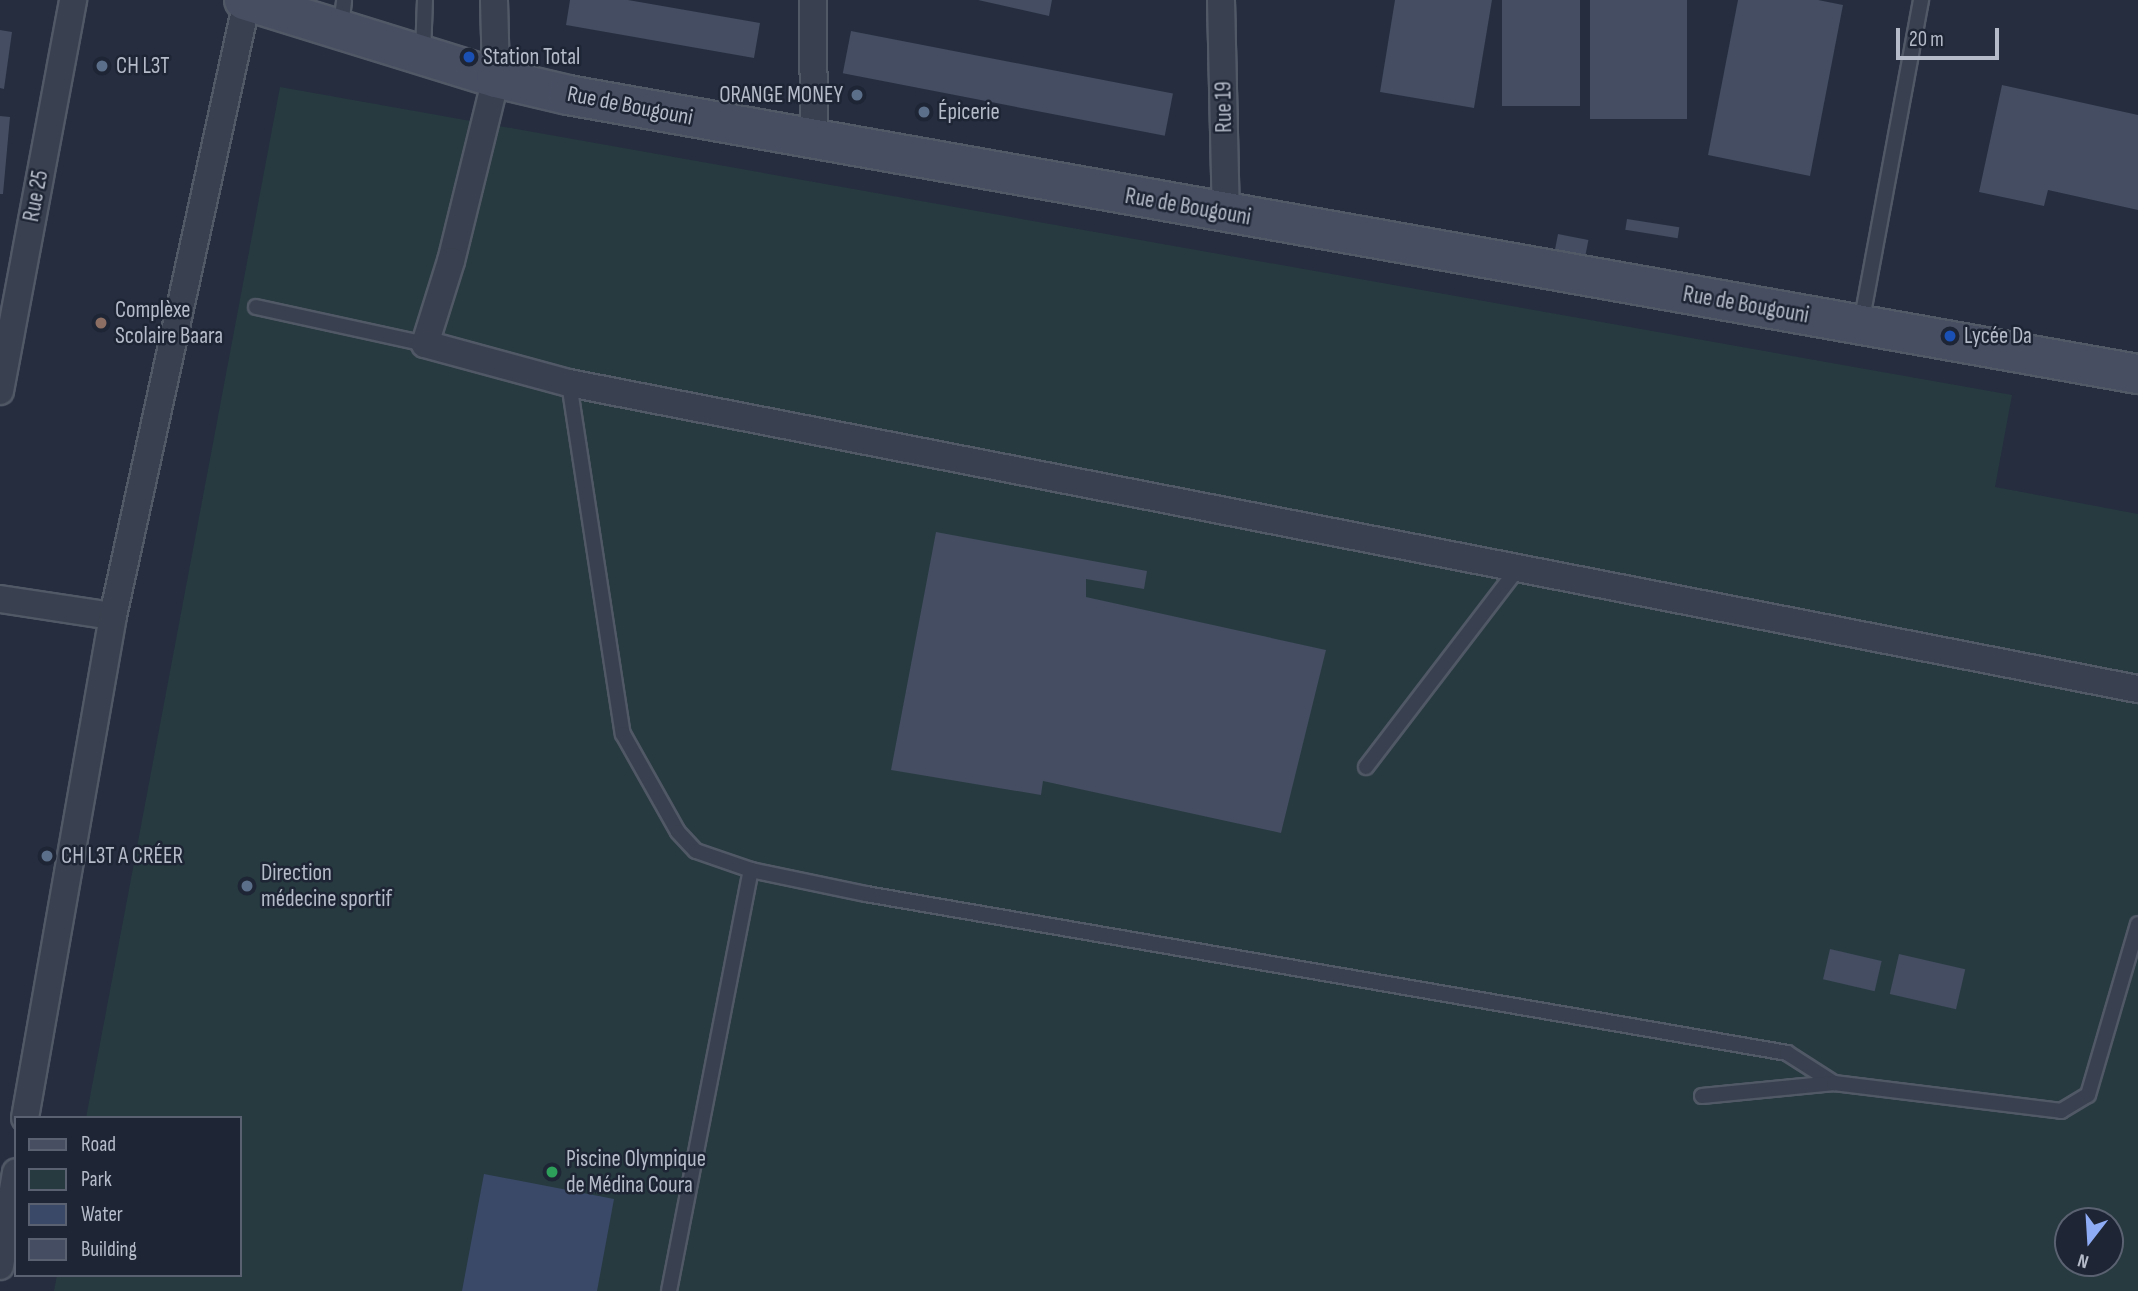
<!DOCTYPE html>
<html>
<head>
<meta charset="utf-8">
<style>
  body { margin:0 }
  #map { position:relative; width:2138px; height:1291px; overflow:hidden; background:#252d3f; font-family:"Sofia Sans Condensed",sans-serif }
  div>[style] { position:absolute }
  .green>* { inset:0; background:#273a40 }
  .water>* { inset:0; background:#3b4968 }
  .building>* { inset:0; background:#444d61; transform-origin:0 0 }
  .roads { filter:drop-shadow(2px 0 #515866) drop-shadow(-2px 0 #515866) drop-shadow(0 2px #515866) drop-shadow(0 -2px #515866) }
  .service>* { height:14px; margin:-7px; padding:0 7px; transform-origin:7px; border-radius:7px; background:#39404f }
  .minor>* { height:26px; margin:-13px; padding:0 13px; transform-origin:13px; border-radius:13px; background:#39404f }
  .secondary>* { height:38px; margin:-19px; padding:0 19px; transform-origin:19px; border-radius:19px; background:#474e62 }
  .dots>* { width:19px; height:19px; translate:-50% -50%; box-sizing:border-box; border:4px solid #1e2534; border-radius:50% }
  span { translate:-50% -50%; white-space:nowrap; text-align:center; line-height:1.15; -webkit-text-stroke:5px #1e2534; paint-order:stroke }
  .poi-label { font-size:23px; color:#b5bbc9 }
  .left { translate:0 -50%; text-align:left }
  .right { translate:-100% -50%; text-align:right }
  .street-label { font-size:23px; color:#b5bbc9 }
  .legend { position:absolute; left:14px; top:1116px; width:228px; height:161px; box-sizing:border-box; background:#1e2534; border:2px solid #5a6170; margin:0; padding:9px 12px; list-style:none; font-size:21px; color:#b5bbc9 }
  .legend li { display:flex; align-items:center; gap:14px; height:35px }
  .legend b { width:35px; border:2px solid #5a6170 }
  .north { position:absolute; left:2054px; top:1207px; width:70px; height:70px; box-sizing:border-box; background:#1e2534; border:2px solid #5a6170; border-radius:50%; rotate:197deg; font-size:19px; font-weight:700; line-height:28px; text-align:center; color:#b5bbc9 }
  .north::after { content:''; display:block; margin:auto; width:24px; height:32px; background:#8eabf6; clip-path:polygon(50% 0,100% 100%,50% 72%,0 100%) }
  .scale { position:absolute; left:1896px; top:28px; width:103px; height:32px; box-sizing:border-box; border:4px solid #b5bbc9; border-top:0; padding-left:9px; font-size:21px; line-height:24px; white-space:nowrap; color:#b5bbc9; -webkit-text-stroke:5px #1e2534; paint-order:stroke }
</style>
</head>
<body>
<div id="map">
  <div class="green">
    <i style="clip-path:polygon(evenodd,280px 87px,2012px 395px,1995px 487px,2138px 514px,2138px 1291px,54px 1291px,57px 1275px,240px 1275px,240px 1118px,86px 1118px,280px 87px,2068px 1221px,2110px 1221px,2110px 1263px,2068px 1263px,2068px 1221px)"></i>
  </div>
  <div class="water">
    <i style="clip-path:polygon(484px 1174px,614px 1199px,597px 1291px,462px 1291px)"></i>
  </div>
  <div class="building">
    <i style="clip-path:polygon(570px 0,628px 0,760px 23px,754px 58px,566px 25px)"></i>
    <i style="clip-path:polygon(978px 0,1052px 0,1049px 16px)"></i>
    <i style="clip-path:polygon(1395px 0,1492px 0,1474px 108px,1380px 92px)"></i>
    <i style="left:1502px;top:0;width:78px;height:106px"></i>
    <i style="left:1590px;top:0;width:97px;height:119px"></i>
    <i style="clip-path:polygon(1738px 0,1818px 0,1843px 5px,1810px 176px,1708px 155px)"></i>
    <i style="clip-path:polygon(0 30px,12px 32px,4px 89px,0 88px)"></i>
    <i style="left:851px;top:31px;width:328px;height:43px;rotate:11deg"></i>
    <i style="clip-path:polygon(2002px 85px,2138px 115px,2138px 210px,2048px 190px,2044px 206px,1979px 192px)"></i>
    <i style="clip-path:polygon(0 116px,10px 117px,3px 194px,0 194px)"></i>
    <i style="left:1627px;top:219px;width:53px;height:11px;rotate:9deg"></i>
    <i style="left:1558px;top:234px;width:31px;height:17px;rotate:11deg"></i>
    <i style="clip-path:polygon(936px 532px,1147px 571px,1144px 589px,1086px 579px,1086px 597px,1326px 650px,1281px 833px,1043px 781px,1041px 795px,891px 770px)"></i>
    <i style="left:1830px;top:949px;width:53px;height:31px;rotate:13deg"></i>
    <i style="left:1899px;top:954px;width:68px;height:41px;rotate:13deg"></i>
  </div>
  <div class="roads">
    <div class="service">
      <i style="left:341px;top:26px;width:26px;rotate:-83deg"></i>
      <i style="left:423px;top:54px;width:54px;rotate:-87.9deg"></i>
      <i style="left:256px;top:307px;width:173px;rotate:12.3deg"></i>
      <i style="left:1861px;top:324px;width:330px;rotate:-79.5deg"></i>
      <i style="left:569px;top:383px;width:355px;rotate:81.3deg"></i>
      <i style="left:623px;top:734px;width:112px;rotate:60.7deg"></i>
      <i style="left:678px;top:832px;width:26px;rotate:47deg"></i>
      <i style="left:696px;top:851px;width:58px;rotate:19.1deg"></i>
      <i style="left:751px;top:870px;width:117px;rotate:11.8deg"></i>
      <i style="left:866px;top:894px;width:935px;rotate:9.79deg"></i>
      <i style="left:1787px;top:1053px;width:56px;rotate:32.6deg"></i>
      <i style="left:1366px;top:767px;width:252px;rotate:-52.6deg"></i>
      <i style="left:1702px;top:1096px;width:133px;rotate:-5.6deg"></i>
      <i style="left:1834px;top:1083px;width:229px;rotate:7deg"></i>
      <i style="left:2061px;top:1111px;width:31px;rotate:-31deg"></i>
      <i style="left:2088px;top:1095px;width:178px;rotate:-73.7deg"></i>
      <i style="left:669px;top:1291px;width:429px;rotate:-79deg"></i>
    </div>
    <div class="minor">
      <i style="left:494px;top:0;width:78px;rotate:88.5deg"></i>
      <i style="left:496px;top:78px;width:188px;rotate:103.8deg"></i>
      <i style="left:451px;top:261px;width:87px;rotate:107.4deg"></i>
      <i style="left:425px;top:344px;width:149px;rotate:15.2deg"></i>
      <i style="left:569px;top:383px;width:1599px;rotate:11.04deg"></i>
      <i style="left:813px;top:0;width:139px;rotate:89.6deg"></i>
      <i style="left:1221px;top:0;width:214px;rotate:88.7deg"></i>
      <i style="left:0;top:391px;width:398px;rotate:-79.4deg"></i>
      <i style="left:0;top:599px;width:114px;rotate:8.6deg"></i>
      <i style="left:25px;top:1118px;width:510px;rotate:-80.06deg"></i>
      <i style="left:113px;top:616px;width:629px;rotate:-77.71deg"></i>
      <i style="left:0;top:1266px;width:95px;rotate:-80.3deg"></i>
    </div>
    <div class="secondary">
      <i style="left:244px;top:0;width:264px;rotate:17.2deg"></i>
      <i style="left:496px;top:78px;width:74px;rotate:13.3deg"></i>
      <i style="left:568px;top:95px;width:1595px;rotate:10.08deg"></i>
    </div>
  </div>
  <div class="dots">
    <i style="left:469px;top:57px;background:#1a4fb4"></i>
    <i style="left:102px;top:66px;background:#5c6f8a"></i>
    <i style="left:857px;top:95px;background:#5c6f8a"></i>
    <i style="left:924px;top:112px;background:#5c6f8a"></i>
    <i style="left:101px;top:323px;background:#8d6e63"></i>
    <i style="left:1950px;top:336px;background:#1a4fb4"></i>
    <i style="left:47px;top:856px;background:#5c6f8a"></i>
    <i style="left:247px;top:886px;background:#5c6f8a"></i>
    <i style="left:552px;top:1172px;background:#2e9e5b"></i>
  </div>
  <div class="poi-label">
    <span class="left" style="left:483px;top:57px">Station Total</span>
    <span class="left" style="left:116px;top:66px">CH L3T</span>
    <span class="right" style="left:843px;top:95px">ORANGE MONEY</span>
    <span class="left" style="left:938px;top:112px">Épicerie</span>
    <span class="left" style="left:115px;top:323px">Complèxe<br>Scolaire Baara</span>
    <span class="left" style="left:1964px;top:336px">Lycée Da</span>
    <span class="left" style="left:61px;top:856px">CH L3T A CRÉER</span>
    <span class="left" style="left:261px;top:886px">Direction<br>médecine sportif</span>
    <span class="left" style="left:566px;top:1172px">Piscine Olympique<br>de Médina Coura</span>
  </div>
  <div class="street-label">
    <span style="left:630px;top:106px;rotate:11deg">Rue de Bougouni</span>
    <span style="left:1224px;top:107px;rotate:-91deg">Rue 19</span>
    <span style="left:36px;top:196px;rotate:-79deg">Rue 25</span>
    <span style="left:1188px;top:207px;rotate:10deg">Rue de Bougouni</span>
    <span style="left:1746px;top:305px;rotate:10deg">Rue de Bougouni</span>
  </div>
  <ul class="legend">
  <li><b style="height:9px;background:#474e62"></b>Road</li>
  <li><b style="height:19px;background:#273a40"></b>Park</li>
  <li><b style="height:19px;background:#3b4968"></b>Water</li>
  <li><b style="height:19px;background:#444d61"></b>Building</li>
  </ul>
  <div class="north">N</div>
  <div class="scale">20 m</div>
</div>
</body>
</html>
